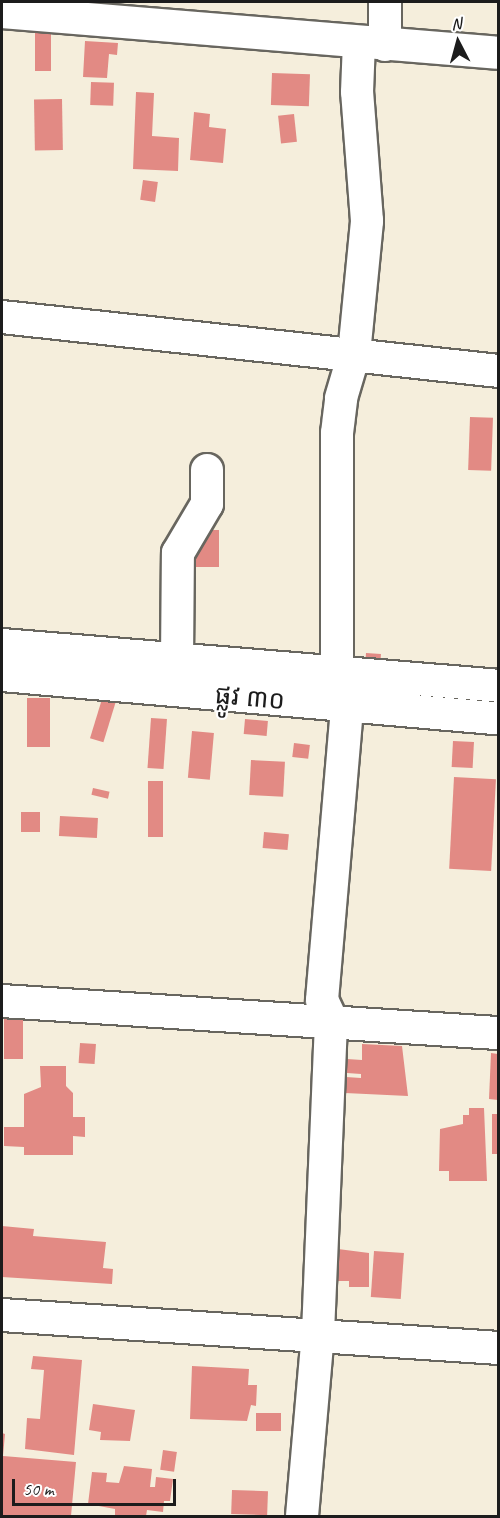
<!DOCTYPE html>
<html>
<head>
<meta charset="utf-8">
<style>
  body { margin:0 }
  #map { position:relative; width:500px; height:1518px; overflow:hidden; background:#f5eedc; font-family:Caveat,"Noto Sans Khmer",sans-serif }
  div>[style] { position:absolute }
  .building>* { inset:0; background:#e28a84; transform-origin:0 0 }
  .roads { filter:drop-shadow(2px 0 #68665f) drop-shadow(-2px 0 #68665f) drop-shadow(0 2px #68665f) drop-shadow(0 -2px #68665f) }
  .minor>* { height:32px; margin:-16px; padding:0 16px; transform-origin:16px; border-radius:16px; background:#fff }
  span { translate:-50% -50%; white-space:nowrap; text-align:center; line-height:1.15; -webkit-text-stroke:4.5px #fff; paint-order:stroke }
  .street-label { font-size:26px; color:#1c1c1c }
  .frame { position:absolute; inset:0; border:3px solid #1c1c1c; pointer-events:none }
  .north { position:absolute; left:428px; top:12px; width:60px; height:60px; -webkit-text-stroke:4px #fff; paint-order:stroke; rotate:354deg; font-size:16px; font-weight:700; line-height:24px; text-align:center; color:#1c1c1c }
  .north::after { content:''; display:block; margin:auto; width:21px; height:27px; background:#1c1c1c; clip-path:polygon(50% 0,100% 100%,50% 72%,0 100%) }
  .scale { position:absolute; left:12px; top:1479px; width:164px; height:27px; box-sizing:border-box; border:3px solid #1c1c1c; border-top:0; padding-left:8px; font-size:18px; line-height:21px; white-space:nowrap; color:#1c1c1c; -webkit-text-stroke:4px #fff; paint-order:stroke }
</style>
</head>
<body>
<div id="map">
  <div class="building">
    <i style="left:35px;top:22px;width:16px;height:49px"></i>
    <i style="clip-path:polygon(85px 41px,118px 43px,117px 55px,109px 54px,107px 78px,83px 77px)"></i>
    <i style="left:272px;top:73px;width:38px;height:32px;rotate:2deg"></i>
    <i style="left:91px;top:82px;width:23px;height:23px;rotate:2deg"></i>
    <i style="clip-path:polygon(136px 92px,154px 93px,152px 136px,179px 138px,178px 171px,133px 169px)"></i>
    <i style="left:62px;top:99px;width:51px;height:28px;rotate:89deg"></i>
    <i style="clip-path:polygon(194px 112px,210px 114px,209px 127px,226px 129px,223px 163px,190px 160px)"></i>
    <i style="left:294px;top:114px;width:28px;height:16px;rotate:84deg"></i>
    <i style="left:143px;top:180px;width:15px;height:20px;rotate:8deg"></i>
    <i style="left:470px;top:417px;width:23px;height:53px;rotate:2deg"></i>
    <i style="left:192px;top:530px;width:27px;height:37px"></i>
    <i style="left:366px;top:653px;width:15px;height:11px;rotate:4deg"></i>
    <i style="left:27px;top:698px;width:23px;height:49px"></i>
    <i style="left:102px;top:699px;width:14px;height:41px;rotate:17deg"></i>
    <i style="left:151px;top:718px;width:16px;height:50px;rotate:4deg"></i>
    <i style="left:245px;top:719px;width:23px;height:15px;rotate:5deg"></i>
    <i style="left:192px;top:731px;width:22px;height:47px;rotate:5deg"></i>
    <i style="left:453px;top:741px;width:21px;height:26px;rotate:3deg"></i>
    <i style="left:294px;top:743px;width:16px;height:14px;rotate:7deg"></i>
    <i style="left:251px;top:760px;width:34px;height:35px;rotate:3deg"></i>
    <i style="left:454px;top:777px;width:42px;height:92px;rotate:3deg"></i>
    <i style="left:148px;top:781px;width:15px;height:56px"></i>
    <i style="left:93px;top:788px;width:17px;height:7px;rotate:13deg"></i>
    <i style="left:21px;top:812px;width:19px;height:20px"></i>
    <i style="left:60px;top:816px;width:38px;height:20px;rotate:3deg"></i>
    <i style="left:264px;top:832px;width:25px;height:16px;rotate:5deg"></i>
    <i style="left:4px;top:1015px;width:19px;height:44px"></i>
    <i style="left:80px;top:1043px;width:16px;height:20px;rotate:4deg"></i>
    <i style="clip-path:polygon(362px 1044px,402px 1046px,408px 1096px,345px 1093px,346px 1077px,361px 1078px,361px 1074px,347px 1073px,347px 1059px,362px 1060px)"></i>
    <i style="clip-path:polygon(491px 1053px,498px 1054px,498px 1100px,489px 1099px)"></i>
    <i style="clip-path:polygon(40px 1066px,66px 1066px,66px 1086px,73px 1093px,73px 1117px,85px 1117px,85px 1137px,73px 1136px,73px 1155px,24px 1155px,24px 1147px,4px 1146px,4px 1127px,24px 1127px,24px 1094px,41px 1087px)"></i>
    <i style="clip-path:polygon(469px 1108px,484px 1108px,487px 1181px,449px 1181px,449px 1171px,439px 1171px,440px 1129px,463px 1124px,463px 1115px,469px 1115px)"></i>
    <i style="left:492px;top:1114px;width:6px;height:40px"></i>
    <i style="clip-path:polygon(2px 1226px,34px 1229px,33px 1236px,106px 1242px,103px 1268px,113px 1269px,112px 1284px,2px 1277px)"></i>
    <i style="clip-path:polygon(338px 1249px,369px 1253px,369px 1287px,349px 1287px,349px 1281px,338px 1281px)"></i>
    <i style="left:374px;top:1251px;width:30px;height:46px;rotate:4deg"></i>
    <i style="clip-path:polygon(33px 1356px,82px 1360px,74px 1455px,25px 1449px,27px 1418px,40px 1419px,44px 1370px,31px 1369px)"></i>
    <i style="clip-path:polygon(192px 1366px,249px 1369px,248px 1385px,257px 1385px,256px 1406px,251px 1405px,247px 1421px,190px 1419px)"></i>
    <i style="clip-path:polygon(93px 1404px,135px 1410px,130px 1441px,100px 1440px,101px 1432px,89px 1430px)"></i>
    <i style="left:256px;top:1413px;width:25px;height:18px"></i>
    <i style="clip-path:polygon(2px 1433px,5px 1434px,3px 1456px,76px 1462px,71px 1516px,2px 1516px)"></i>
    <i style="left:163px;top:1450px;width:14px;height:20px;rotate:8deg"></i>
    <i style="clip-path:polygon(124px 1466px,152px 1469px,150px 1487px,155px 1487px,156px 1477px,173px 1479px,170px 1501px,164px 1501px,163px 1512px,147px 1510px,146px 1516px,115px 1516px,115px 1509px,88px 1504px,92px 1472px,107px 1473px,106px 1482px,119px 1483px)"></i>
    <i style="left:232px;top:1490px;width:36px;height:24px;rotate:2deg"></i>
  </div>
  <div class="roads">
    <div class="minor">
      <i style="left:385px;top:2px;width:43px;rotate:90deg"></i>
      <i style="left:2px;top:12px;width:498px;rotate:4.7deg"></i>
      <i style="left:2px;top:317px;width:499px;rotate:6.2deg"></i>
      <i style="left:2px;top:645px;width:498px;rotate:4.7deg"></i>
      <i style="left:177px;top:660px;width:107px;rotate:-89.5deg"></i>
      <i style="left:178px;top:553px;width:57px;rotate:-59.4deg"></i>
      <i style="left:207px;top:504px;width:34px;rotate:-90deg"></i>
      <i style="left:337px;top:673px;width:240px;rotate:-90deg"></i>
      <i style="left:337px;top:433px;width:35px;rotate:-83deg"></i>
      <i style="left:341px;top:398px;width:46px;rotate:-73.5deg"></i>
      <i style="left:354px;top:354px;width:134px;rotate:-84.4deg"></i>
      <i style="left:367px;top:221px;width:129px;rotate:-94.4deg"></i>
      <i style="left:357px;top:92px;width:49px;rotate:-87.7deg"></i>
      <i style="left:2px;top:675px;width:498px;rotate:5deg"></i>
      <i style="left:2px;top:1001px;width:497px;rotate:3.7deg"></i>
      <i style="left:2px;top:1315px;width:497px;rotate:3.8deg"></i>
      <i style="left:302px;top:1516px;width:184px;rotate:-85deg"></i>
      <i style="left:318px;top:1333px;width:314px;rotate:-87.6deg"></i>
      <i style="left:331px;top:1019px;width:21px;rotate:-115deg"></i>
      <i style="left:322px;top:1000px;width:293px;rotate:-85.1deg"></i>
    </div>
  </div>
  <div class="street-label">
    <span style="left:250px;top:698px;rotate:5deg">ផ្លូវ ៣០</span>
  </div>
  <div class="frame"></div>
  <div class="north">N</div>
  <div class="scale">50 m</div>
</div>
</body>
</html>
